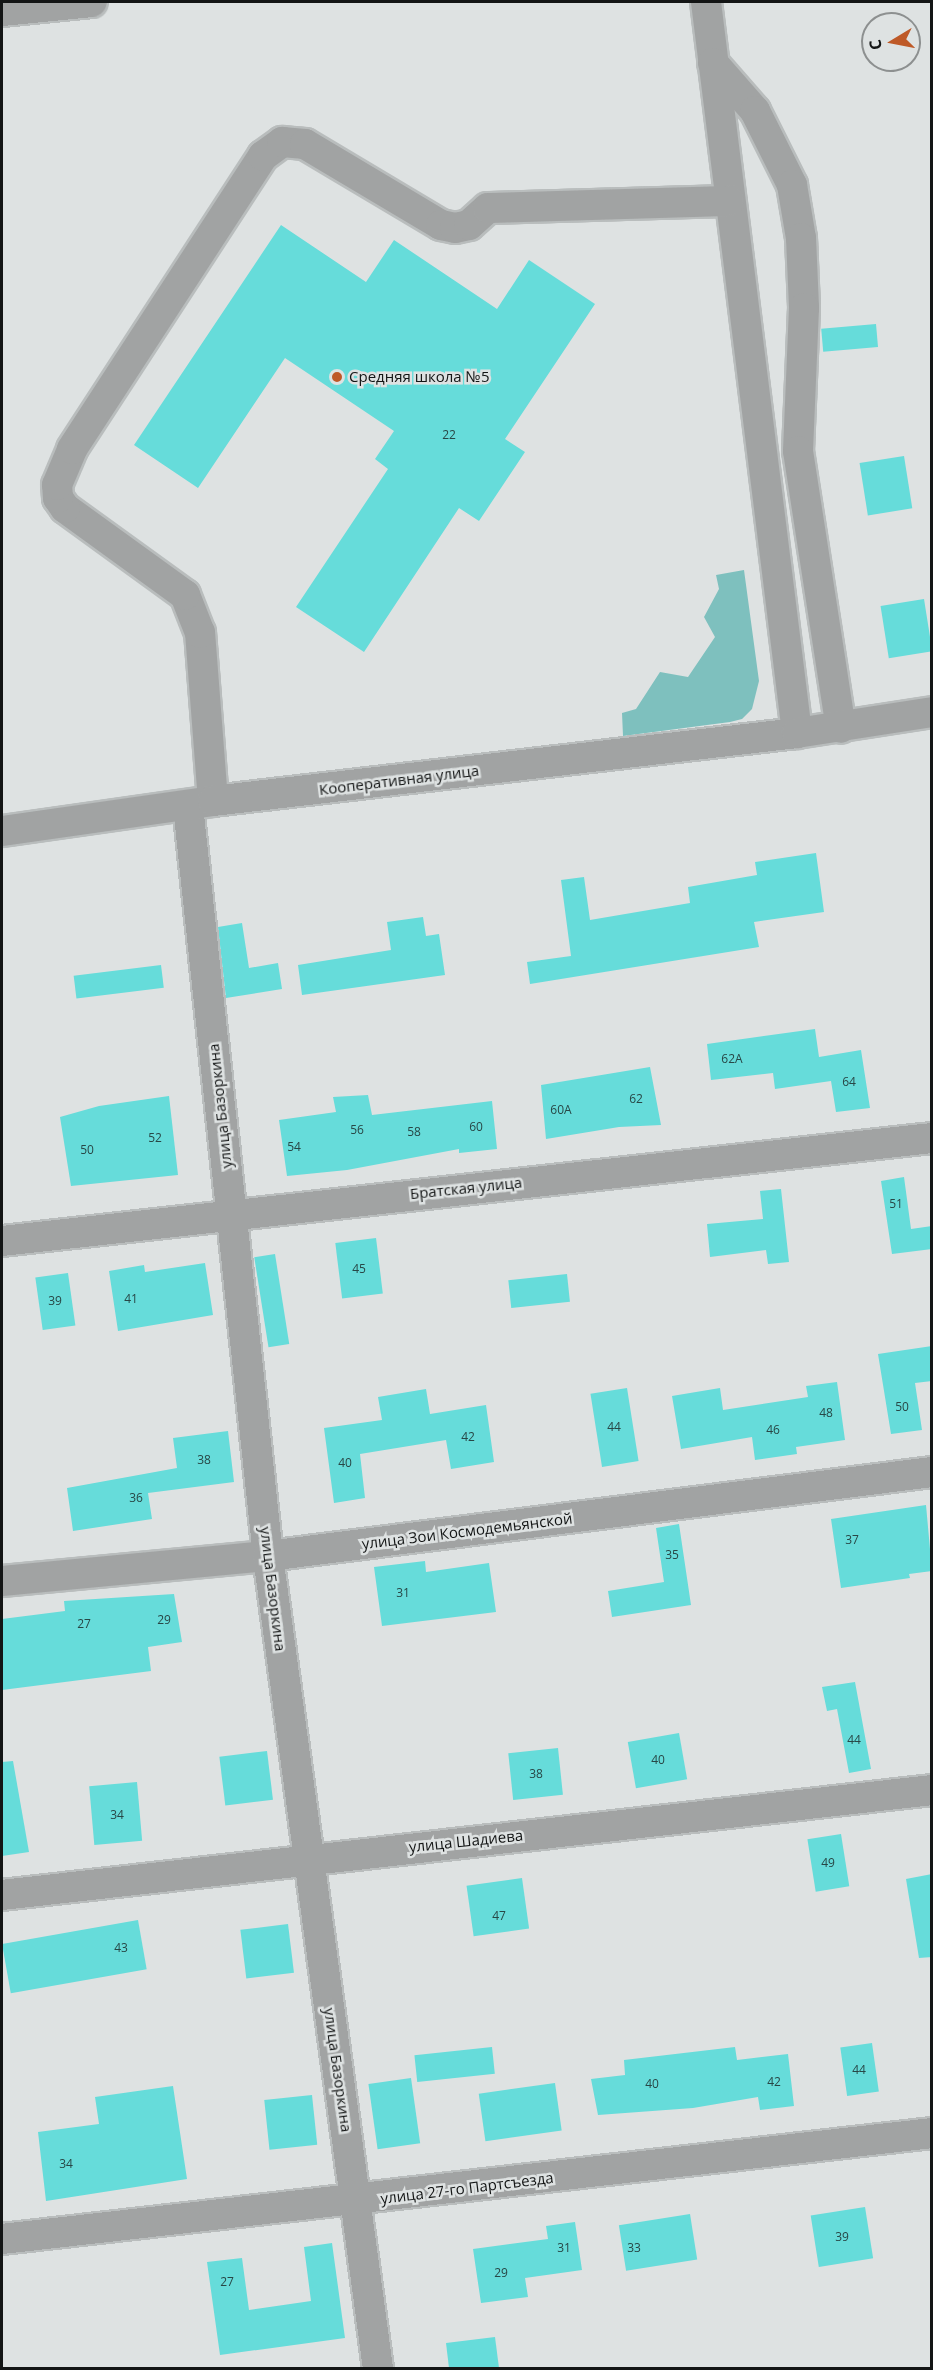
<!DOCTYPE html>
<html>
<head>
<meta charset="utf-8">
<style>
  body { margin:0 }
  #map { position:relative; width:933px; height:2370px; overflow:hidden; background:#dee2e2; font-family:"Open Sans",sans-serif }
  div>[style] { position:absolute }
  .green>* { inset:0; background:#7ec0be }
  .building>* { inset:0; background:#66dcda; transform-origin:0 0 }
  .roads { filter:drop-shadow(2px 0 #b9bdbd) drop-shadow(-2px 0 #b9bdbd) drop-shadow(0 2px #b9bdbd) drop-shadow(0 -2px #b9bdbd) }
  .minor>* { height:30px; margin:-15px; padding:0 15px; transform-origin:15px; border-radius:15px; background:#a1a3a3 }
  .dots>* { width:16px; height:16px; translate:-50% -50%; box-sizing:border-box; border:3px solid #dee2e2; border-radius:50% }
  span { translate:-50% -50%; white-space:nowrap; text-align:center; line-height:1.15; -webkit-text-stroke:5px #dee2e2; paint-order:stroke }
  .number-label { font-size:12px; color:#284746 }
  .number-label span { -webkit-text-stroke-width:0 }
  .poi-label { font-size:15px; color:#131515 }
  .left { translate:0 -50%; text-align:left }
  .street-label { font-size:15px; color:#131515 }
  .frame { position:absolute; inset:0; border:3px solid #131515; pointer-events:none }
  .north { position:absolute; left:861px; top:12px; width:60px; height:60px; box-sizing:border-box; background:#dee2e2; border:2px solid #8d9090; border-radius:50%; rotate:260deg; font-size:16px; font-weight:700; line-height:24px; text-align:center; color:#131515 }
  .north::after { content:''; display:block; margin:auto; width:21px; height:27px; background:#be5927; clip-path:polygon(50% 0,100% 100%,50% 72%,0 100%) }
</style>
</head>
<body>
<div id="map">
  <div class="green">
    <i style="clip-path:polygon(744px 570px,759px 681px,752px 709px,742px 719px,730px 722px,623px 736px,622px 713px,636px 709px,660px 672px,688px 677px,715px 637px,704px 617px,719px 589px,716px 575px)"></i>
  </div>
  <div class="building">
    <i style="clip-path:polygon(281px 225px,366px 282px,394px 240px,497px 309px,529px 260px,595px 304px,505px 439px,525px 452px,479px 521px,459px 508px,364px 652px,296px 607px,388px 469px,375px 459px,394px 431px,285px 358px,198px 488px,134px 445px)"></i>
    <i style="left:876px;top:324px;width:23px;height:55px;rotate:85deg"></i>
    <i style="left:904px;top:456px;width:53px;height:45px;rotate:81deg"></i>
    <i style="left:924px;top:599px;width:53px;height:44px;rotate:81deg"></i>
    <i style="clip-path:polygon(816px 853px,824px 912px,754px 922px,759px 947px,530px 984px,527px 962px,571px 956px,561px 880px,584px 877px,590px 920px,690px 903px,688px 887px,757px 875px,755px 862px)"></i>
    <i style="clip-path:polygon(423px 917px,426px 936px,439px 934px,445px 975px,302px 995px,298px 965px,391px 950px,387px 922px)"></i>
    <i style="clip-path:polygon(242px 923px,249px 968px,278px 963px,282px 989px,226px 998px,218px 927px)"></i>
    <i style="left:161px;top:965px;width:23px;height:88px;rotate:83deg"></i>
    <i style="clip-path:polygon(815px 1029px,819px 1057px,861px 1050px,870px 1108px,836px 1112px,831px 1081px,775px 1089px,773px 1073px,711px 1080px,707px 1044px)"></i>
    <i style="clip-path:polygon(650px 1067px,661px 1125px,619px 1127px,546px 1139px,541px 1085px)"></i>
    <i style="clip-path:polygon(368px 1095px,372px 1115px,492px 1101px,497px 1149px,459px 1153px,459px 1149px,347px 1170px,287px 1176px,279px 1120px,336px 1112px,333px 1097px)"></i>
    <i style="clip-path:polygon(169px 1096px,178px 1175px,71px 1186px,60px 1117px,99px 1106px)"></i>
    <i style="clip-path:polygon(904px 1177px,911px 1229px,932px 1226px,932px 1249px,892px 1254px,881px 1181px)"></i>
    <i style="clip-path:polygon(781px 1189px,789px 1262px,768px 1264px,766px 1250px,710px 1257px,707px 1224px,763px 1219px,760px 1191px)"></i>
    <i style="left:376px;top:1238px;width:56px;height:41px;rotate:83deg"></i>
    <i style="left:275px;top:1254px;width:91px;height:21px;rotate:81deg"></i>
    <i style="clip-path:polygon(205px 1263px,213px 1315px,118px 1331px,109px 1271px,144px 1265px,145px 1272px)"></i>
    <i style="left:68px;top:1273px;width:53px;height:33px;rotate:82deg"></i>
    <i style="left:567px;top:1274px;width:28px;height:59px;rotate:84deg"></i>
    <i style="clip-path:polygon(932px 1346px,932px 1381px,915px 1383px,922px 1430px,891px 1434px,878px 1354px)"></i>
    <i style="clip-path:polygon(837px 1382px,845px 1440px,796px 1447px,797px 1454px,755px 1460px,752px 1437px,681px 1449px,672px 1396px,720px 1388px,723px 1410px,808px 1397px,806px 1386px)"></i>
    <i style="left:627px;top:1388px;width:74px;height:37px;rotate:81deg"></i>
    <i style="clip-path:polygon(426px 1389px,430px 1414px,486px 1405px,494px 1462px,451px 1469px,446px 1440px,360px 1454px,365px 1498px,334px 1503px,324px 1428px,382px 1420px,378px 1397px)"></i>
    <i style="clip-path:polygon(228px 1431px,234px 1482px,148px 1493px,152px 1519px,73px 1531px,67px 1488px,177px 1468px,173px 1438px)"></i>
    <i style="clip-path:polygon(926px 1505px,932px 1571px,909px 1574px,910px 1578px,841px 1588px,831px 1519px)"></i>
    <i style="clip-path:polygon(679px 1524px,691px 1605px,612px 1617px,608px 1591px,664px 1582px,656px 1528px)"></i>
    <i style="clip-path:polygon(425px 1561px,426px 1572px,489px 1563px,496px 1612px,382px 1626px,374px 1567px)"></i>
    <i style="clip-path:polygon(174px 1594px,182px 1642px,148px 1647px,151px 1671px,2px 1690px,2px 1619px,65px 1611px,64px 1601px)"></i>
    <i style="clip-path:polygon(855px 1682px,871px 1769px,849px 1773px,837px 1709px,827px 1711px,822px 1687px)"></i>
    <i style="left:679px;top:1733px;width:47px;height:52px;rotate:80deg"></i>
    <i style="left:558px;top:1748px;width:47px;height:50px;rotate:84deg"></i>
    <i style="left:267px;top:1751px;width:49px;height:48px;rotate:83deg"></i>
    <i style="clip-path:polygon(13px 1761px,29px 1852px,2px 1856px,2px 1762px)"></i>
    <i style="left:137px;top:1782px;width:59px;height:48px;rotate:85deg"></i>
    <i style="left:841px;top:1834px;width:53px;height:34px;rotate:81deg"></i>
    <i style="clip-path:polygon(932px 1874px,932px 1957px,919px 1958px,906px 1879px)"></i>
    <i style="left:522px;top:1878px;width:51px;height:56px;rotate:82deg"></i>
    <i style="left:138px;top:1920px;width:50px;height:138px;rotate:80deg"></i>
    <i style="left:288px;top:1924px;width:49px;height:48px;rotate:83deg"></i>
    <i style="left:872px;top:2043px;width:49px;height:32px;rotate:82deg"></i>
    <i style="left:492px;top:2047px;width:27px;height:78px;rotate:84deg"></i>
    <i style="clip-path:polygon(735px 2047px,737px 2060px,788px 2054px,794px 2106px,760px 2110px,758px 2097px,693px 2108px,598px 2115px,591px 2079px,625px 2075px,624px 2060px)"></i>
    <i style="left:411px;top:2078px;width:66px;height:43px;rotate:82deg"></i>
    <i style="left:555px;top:2083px;width:48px;height:77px;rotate:82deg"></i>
    <i style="clip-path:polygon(173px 2086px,187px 2179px,46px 2201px,38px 2132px,99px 2124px,95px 2097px)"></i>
    <i style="left:312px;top:2095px;width:50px;height:48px;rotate:84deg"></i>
    <i style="left:865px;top:2207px;width:52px;height:55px;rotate:81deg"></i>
    <i style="left:690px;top:2214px;width:46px;height:72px;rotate:81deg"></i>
    <i style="clip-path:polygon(575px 2222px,582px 2270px,525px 2278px,528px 2297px,481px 2303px,473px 2249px,548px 2239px,546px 2226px)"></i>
    <i style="clip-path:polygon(332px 2243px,345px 2338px,220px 2355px,207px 2262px,242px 2258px,249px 2310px,311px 2301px,304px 2247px)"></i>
    <i style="clip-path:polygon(495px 2337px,499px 2368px,449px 2368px,446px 2343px)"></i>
  </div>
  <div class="roads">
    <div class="minor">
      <i style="left:706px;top:2px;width:737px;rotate:82.9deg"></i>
      <i style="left:2px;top:11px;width:90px;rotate:-5.7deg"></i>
      <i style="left:713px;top:63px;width:64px;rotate:48.8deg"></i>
      <i style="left:755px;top:111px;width:83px;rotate:63.4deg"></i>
      <i style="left:792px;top:185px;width:54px;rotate:80.4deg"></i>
      <i style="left:801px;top:238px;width:70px;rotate:87.5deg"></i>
      <i style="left:804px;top:308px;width:143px;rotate:92.4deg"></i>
      <i style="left:798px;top:451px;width:280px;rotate:81.2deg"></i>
      <i style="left:213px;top:801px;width:169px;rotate:-94.4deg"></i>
      <i style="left:200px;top:633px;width:41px;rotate:-111.5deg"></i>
      <i style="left:185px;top:595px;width:148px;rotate:-144.1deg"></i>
      <i style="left:65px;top:508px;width:12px;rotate:-125deg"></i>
      <i style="left:58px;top:498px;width:13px;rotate:-94deg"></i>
      <i style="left:57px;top:485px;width:39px;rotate:-67deg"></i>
      <i style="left:72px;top:449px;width:350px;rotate:-56.9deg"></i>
      <i style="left:263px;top:156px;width:24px;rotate:-36deg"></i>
      <i style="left:282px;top:142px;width:23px;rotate:5deg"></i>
      <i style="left:305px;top:144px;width:158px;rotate:30.8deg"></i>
      <i style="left:441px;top:225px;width:14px;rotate:12deg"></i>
      <i style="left:455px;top:228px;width:14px;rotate:-12deg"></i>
      <i style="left:469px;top:225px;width:25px;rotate:-42deg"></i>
      <i style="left:488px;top:208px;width:241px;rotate:-1.7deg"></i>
      <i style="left:188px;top:806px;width:754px;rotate:83.91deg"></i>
      <i style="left:268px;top:1556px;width:819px;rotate:82.29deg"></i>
      <i style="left:2px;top:831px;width:213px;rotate:-8.1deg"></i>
      <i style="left:213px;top:801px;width:588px;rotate:-6.64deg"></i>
      <i style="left:797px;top:733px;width:137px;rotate:-8.8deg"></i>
      <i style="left:2px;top:1241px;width:936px;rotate:-6.32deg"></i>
      <i style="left:2px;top:1581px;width:267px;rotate:-5.4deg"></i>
      <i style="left:268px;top:1556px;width:669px;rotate:-7.21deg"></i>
      <i style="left:2px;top:1895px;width:936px;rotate:-6.44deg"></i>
      <i style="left:2px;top:2239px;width:936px;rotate:-6.5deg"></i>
    </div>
  </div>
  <div class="dots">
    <i style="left:337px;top:377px;background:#be5927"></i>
  </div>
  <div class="number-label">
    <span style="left:449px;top:435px">22</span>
    <span style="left:732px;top:1059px">62А</span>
    <span style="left:849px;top:1082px">64</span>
    <span style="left:636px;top:1099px">62</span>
    <span style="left:561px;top:1110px">60А</span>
    <span style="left:476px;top:1127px">60</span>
    <span style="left:357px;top:1130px">56</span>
    <span style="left:414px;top:1132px">58</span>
    <span style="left:155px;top:1138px">52</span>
    <span style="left:294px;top:1147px">54</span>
    <span style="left:87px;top:1150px">50</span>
    <span style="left:896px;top:1204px">51</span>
    <span style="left:359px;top:1269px">45</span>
    <span style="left:131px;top:1299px">41</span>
    <span style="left:55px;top:1301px">39</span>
    <span style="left:902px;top:1407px">50</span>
    <span style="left:826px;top:1413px">48</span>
    <span style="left:614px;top:1427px">44</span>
    <span style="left:773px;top:1430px">46</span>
    <span style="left:468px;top:1437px">42</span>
    <span style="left:204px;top:1460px">38</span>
    <span style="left:345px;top:1463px">40</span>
    <span style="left:136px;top:1498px">36</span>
    <span style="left:852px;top:1540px">37</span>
    <span style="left:672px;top:1555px">35</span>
    <span style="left:403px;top:1593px">31</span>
    <span style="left:164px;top:1620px">29</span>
    <span style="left:84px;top:1624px">27</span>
    <span style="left:854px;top:1740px">44</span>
    <span style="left:658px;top:1760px">40</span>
    <span style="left:536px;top:1774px">38</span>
    <span style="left:117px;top:1815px">34</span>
    <span style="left:828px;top:1863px">49</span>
    <span style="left:499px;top:1916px">47</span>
    <span style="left:121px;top:1948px">43</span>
    <span style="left:859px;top:2070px">44</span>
    <span style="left:774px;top:2082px">42</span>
    <span style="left:652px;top:2084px">40</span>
    <span style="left:66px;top:2164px">34</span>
    <span style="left:842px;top:2237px">39</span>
    <span style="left:564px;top:2248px">31</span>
    <span style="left:634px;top:2248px">33</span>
    <span style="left:501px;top:2273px">29</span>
    <span style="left:227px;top:2282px">27</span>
  </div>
  <div class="poi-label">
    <span class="left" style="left:349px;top:377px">Средняя школа №5</span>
  </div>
  <div class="street-label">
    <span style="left:399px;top:780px;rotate:-7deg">Кооперативная улица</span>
    <span style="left:220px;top:1106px;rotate:-96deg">улица Базоркина</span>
    <span style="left:466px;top:1188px;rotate:-6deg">Братская улица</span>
    <span style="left:467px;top:1531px;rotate:-7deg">улица Зои Космодемьянской</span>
    <span style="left:273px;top:1589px;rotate:83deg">улица Базоркина</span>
    <span style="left:466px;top:1841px;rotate:-6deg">улица Шадиева</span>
    <span style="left:338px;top:2070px;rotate:82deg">улица Базоркина</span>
    <span style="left:467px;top:2188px;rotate:-7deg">улица 27-го Партсъезда</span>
  </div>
  <div class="frame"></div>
  <div class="north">С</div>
</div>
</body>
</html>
